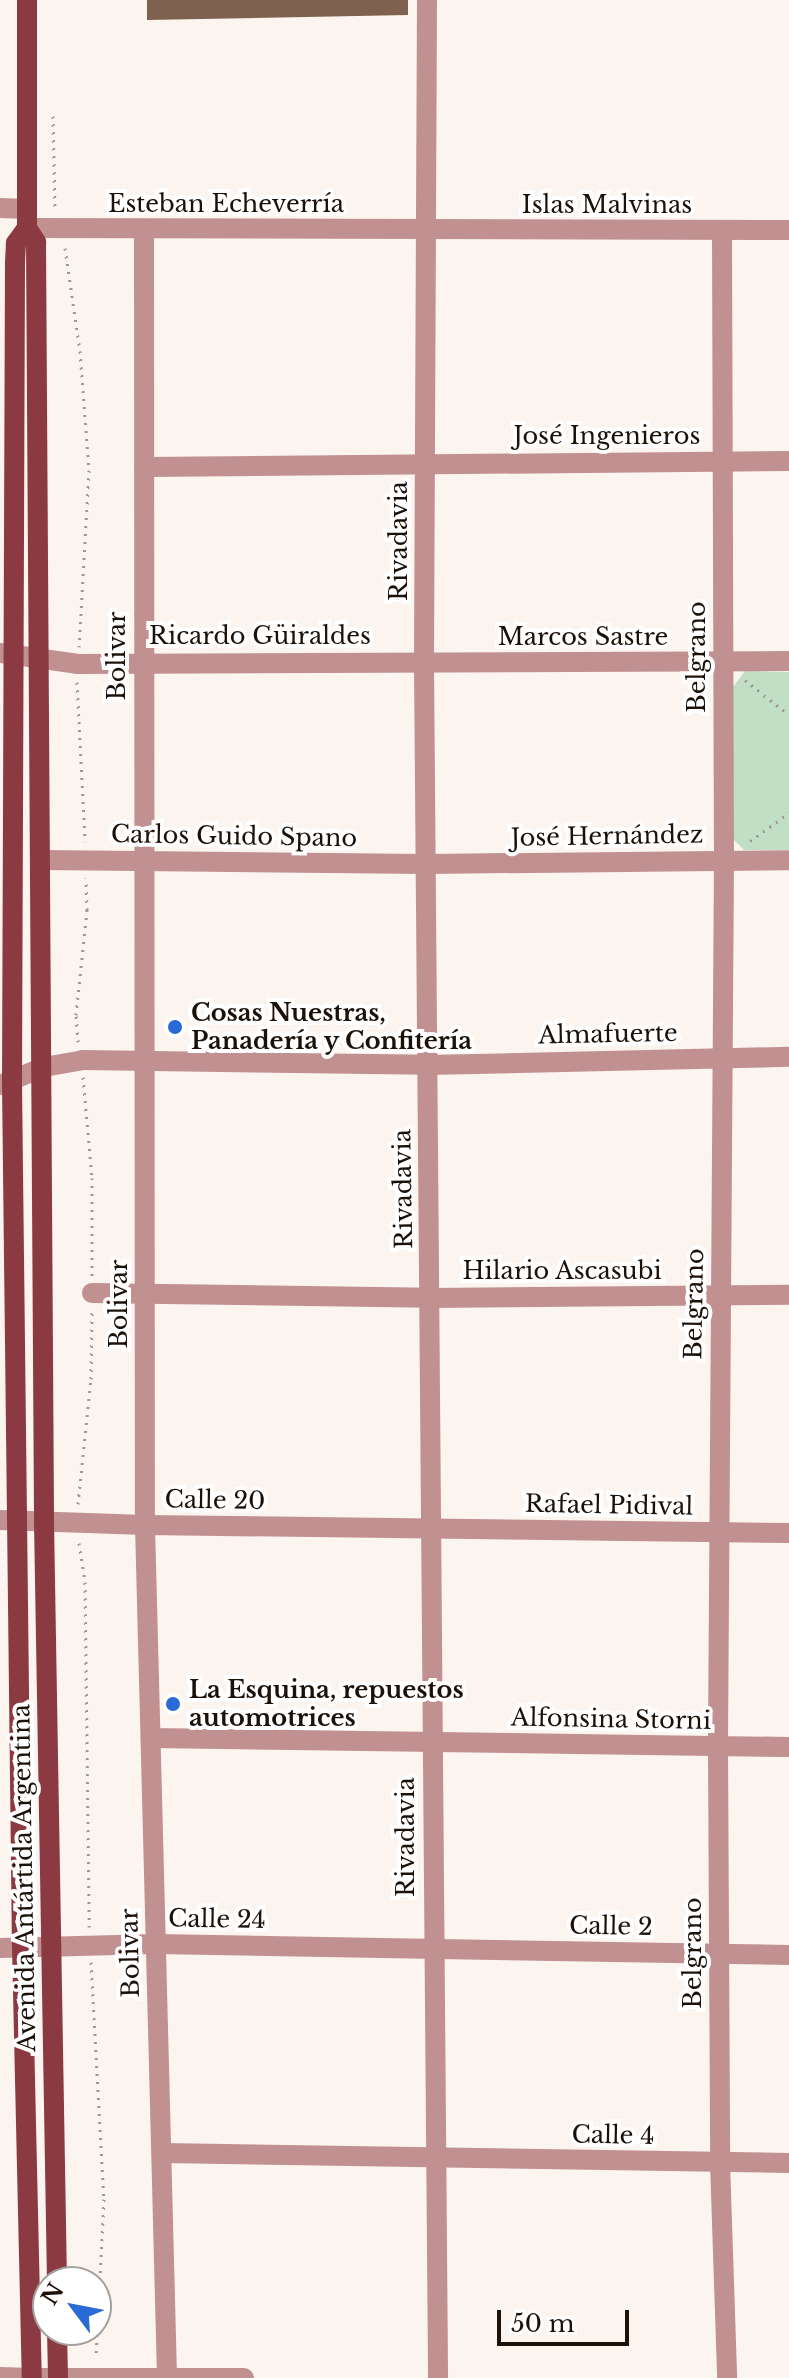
<!DOCTYPE html>
<html>
<head>
<meta charset="utf-8">
<style>
  body { margin:0 }
  #map { position:relative; width:789px; height:2378px; overflow:hidden; background:#fbf4ef; font-family:"Libre Baskerville",serif }
  div>[style] { position:absolute }
  .green>* { inset:0; background:#c0dfc5 }
  .building>* { inset:0; background:#7e614e }
  .path>* { height:3px; margin-top:-1.5px; transform-origin:0; background:repeating-linear-gradient(90deg,#a09791 0 2px,transparent 0 8px) }
  .minor>* { height:20px; margin:-10px; padding:0 10px; transform-origin:10px; border-radius:10px; background:#c19091 }
  .major>* { height:20px; margin:-10px; padding:0 10px; transform-origin:10px; border-radius:10px; background:#8c3a42 }
  .dots>* { width:22px; height:22px; translate:-50% -50%; box-sizing:border-box; border:4px solid #fff; border-radius:50% }
  span { translate:-50% -50%; white-space:nowrap; text-align:center; line-height:1.15; -webkit-text-stroke:8px #fff; paint-order:stroke }
  .street-label { font-size:24px; color:#1c1109 }
  .poi-label { font-size:24px; color:#1c1109; font-weight:700 }
  .left { translate:0 -50%; text-align:left }
  .north { position:absolute; left:32px; top:2266px; width:80px; height:80px; box-sizing:border-box; background:#fff; border:2px solid #a4a09d; border-radius:50%; rotate:302deg; font-size:22px; font-weight:700; line-height:32px; text-align:center; color:#1c1109 }
  .north::after { content:''; display:block; margin:auto; width:28px; height:36px; background:#2a6ad7; clip-path:polygon(50% 0,100% 100%,50% 72%,0 100%) }
  .scale { position:absolute; left:497px; top:2310px; width:132px; height:36px; box-sizing:border-box; border:4px solid #1c1109; border-top:0; padding-left:10px; font-size:24px; line-height:28px; white-space:nowrap; color:#1c1109; -webkit-text-stroke:6px #fff; paint-order:stroke }
</style>
</head>
<body>
<div id="map">
  <div class="green">
    <i style="clip-path:polygon(745px 671px,789px 672px,789px 850px,744px 850px,733px 839px,733px 687px)"></i>
  </div>
  <div class="building">
    <i style="clip-path:polygon(147px 0,408px 0,408px 15px,147px 20px)"></i>
  </div>
  <div class="path">
    <i style="left:53px;top:116px;width:94px;rotate:88.8deg"></i>
    <i style="left:65px;top:248px;width:104px;rotate:81.7deg"></i>
    <i style="left:80px;top:351px;width:119px;rotate:85.7deg"></i>
    <i style="left:89px;top:470px;width:177px;rotate:93.2deg"></i>
    <i style="left:745px;top:680px;width:56px;rotate:38.5deg"></i>
    <i style="left:77px;top:682px;width:160px;rotate:87.1deg"></i>
    <i style="left:750px;top:841px;width:48px;rotate:-35.7deg"></i>
    <i style="left:78px;top:1042px;width:27px;rotate:-94deg"></i>
    <i style="left:76px;top:1015px;width:106px;rotate:-84deg"></i>
    <i style="left:87px;top:910px;width:32px;rotate:-92deg"></i>
    <i style="left:83px;top:1077px;width:101px;rotate:84.9deg"></i>
    <i style="left:92px;top:1178px;width:98px;rotate:90deg"></i>
    <i style="left:78px;top:1504px;width:126px;rotate:-84.1deg"></i>
    <i style="left:91px;top:1379px;width:67px;rotate:-89.1deg"></i>
    <i style="left:79px;top:1543px;width:39px;rotate:81deg"></i>
    <i style="left:85px;top:1582px;width:345px;rotate:89.3deg"></i>
    <i style="left:91px;top:1962px;width:237px;rotate:86.9deg"></i>
    <i style="left:104px;top:2199px;width:159px;rotate:92.9deg"></i>
  </div>
  <div class="minor">
    <i style="left:427px;top:0;width:663px;rotate:90.26deg"></i>
    <i style="left:424px;top:663px;width:1715px;rotate:89.53deg"></i>
    <i style="left:0;top:208px;width:27px;rotate:2deg"></i>
    <i style="left:27px;top:228px;width:762px;rotate:0.15deg"></i>
    <i style="left:144px;top:230px;width:1295px;rotate:89.96deg"></i>
    <i style="left:145px;top:1525px;width:853px;rotate:88.52deg"></i>
    <i style="left:722px;top:231px;width:629px;rotate:89.82deg"></i>
    <i style="left:724px;top:860px;width:885px;rotate:90.39deg"></i>
    <i style="left:718px;top:1745px;width:417px;rotate:89.7deg"></i>
    <i style="left:720px;top:2162px;width:216px;rotate:88.1deg"></i>
    <i style="left:144px;top:467px;width:645px;rotate:-0.53deg"></i>
    <i style="left:0;top:653px;width:79px;rotate:8deg"></i>
    <i style="left:78px;top:664px;width:711px;rotate:-0.24deg"></i>
    <i style="left:42px;top:860px;width:384px;rotate:0.6deg"></i>
    <i style="left:426px;top:864px;width:363px;rotate:-0.6deg"></i>
    <i style="left:0;top:1085px;width:48px;rotate:-22.2deg"></i>
    <i style="left:44px;top:1067px;width:39px;rotate:-10deg"></i>
    <i style="left:82px;top:1060px;width:346px;rotate:0.8deg"></i>
    <i style="left:428px;top:1065px;width:361px;rotate:-1.3deg"></i>
    <i style="left:92px;top:1293px;width:338px;rotate:0.8deg"></i>
    <i style="left:430px;top:1298px;width:359px;rotate:-0.5deg"></i>
    <i style="left:0;top:1520px;width:145px;rotate:2deg"></i>
    <i style="left:145px;top:1525px;width:644px;rotate:0.71deg"></i>
    <i style="left:152px;top:1738px;width:637px;rotate:0.81deg"></i>
    <i style="left:0;top:1948px;width:156px;rotate:-1.5deg"></i>
    <i style="left:156px;top:1944px;width:633px;rotate:1deg"></i>
    <i style="left:162px;top:2153px;width:627px;rotate:0.91deg"></i>
    <i style="left:0;top:2377px;width:24px;rotate:2deg"></i>
    <i style="left:35px;top:2378px;width:209px"></i>
  </div>
  <div class="major">
    <i style="left:27px;top:0;width:228px;rotate:90deg"></i>
    <i style="left:27px;top:228px;width:17px;rotate:57deg"></i>
    <i style="left:36px;top:242px;width:1280px;rotate:89.64deg"></i>
    <i style="left:44px;top:1522px;width:760px;rotate:89.02deg"></i>
    <i style="left:27px;top:228px;width:19px;rotate:126deg"></i>
    <i style="left:16px;top:243px;width:21px;rotate:93deg"></i>
    <i style="left:15px;top:264px;width:819px;rotate:90.21deg"></i>
    <i style="left:12px;top:1083px;width:864px;rotate:89.34deg"></i>
    <i style="left:22px;top:1947px;width:431px;rotate:88.7deg"></i>
    <i style="left:57px;top:2330px;width:48px;rotate:88.8deg"></i>
  </div>
  <div class="dots">
    <i style="left:175px;top:1027px;background:#2a6ad7"></i>
    <i style="left:173px;top:1704px;background:#2a6ad7"></i>
  </div>
  <div class="street-label">
    <span style="left:226px;top:204px">Esteban Echeverría</span>
    <span style="left:607px;top:205px">Islas Malvinas</span>
    <span style="left:607px;top:436px">José Ingenieros</span>
    <span style="left:399px;top:541px;rotate:-90deg">Rivadavia</span>
    <span style="left:260px;top:636px">Ricardo Güiraldes</span>
    <span style="left:583px;top:637px">Marcos Sastre</span>
    <span style="left:117px;top:656px;rotate:-90deg">Bolivar</span>
    <span style="left:697px;top:657px;rotate:-90deg">Belgrano</span>
    <span style="left:234px;top:836px;rotate:1deg">Carlos Guido Spano</span>
    <span style="left:607px;top:836px;rotate:-1deg">José Hernández</span>
    <span style="left:608px;top:1034px;rotate:-1deg">Almafuerte</span>
    <span style="left:403px;top:1189px;rotate:-91deg">Rivadavia</span>
    <span style="left:562px;top:1271px">Hilario Ascasubi</span>
    <span style="left:119px;top:1304px;rotate:-90deg">Bolivar</span>
    <span style="left:694px;top:1304px;rotate:-89deg">Belgrano</span>
    <span style="left:215px;top:1500px;rotate:1deg">Calle 20</span>
    <span style="left:609px;top:1505px;rotate:1deg">Rafael Pidival</span>
    <span style="left:611px;top:1719px;rotate:1deg">Alfonsina Storni</span>
    <span style="left:406px;top:1837px;rotate:-90deg">Rivadavia</span>
    <span style="left:24px;top:1878px;rotate:-91deg">Avenida Antártida Argentina</span>
    <span style="left:217px;top:1919px;rotate:1deg">Calle 24</span>
    <span style="left:611px;top:1926px;rotate:1deg">Calle 2</span>
    <span style="left:130px;top:1953px;rotate:-91deg">Bolivar</span>
    <span style="left:693px;top:1953px;rotate:-90deg">Belgrano</span>
    <span style="left:613px;top:2135px;rotate:1deg">Calle 4</span>
  </div>
  <div class="poi-label">
    <span class="left" style="left:191px;top:1027px">Cosas Nuestras,<br>Panadería y Confitería</span>
    <span class="left" style="left:189px;top:1704px">La Esquina, repuestos<br>automotrices</span>
  </div>
  <div class="north">N</div>
  <div class="scale">50 m</div>
</div>
</body>
</html>
